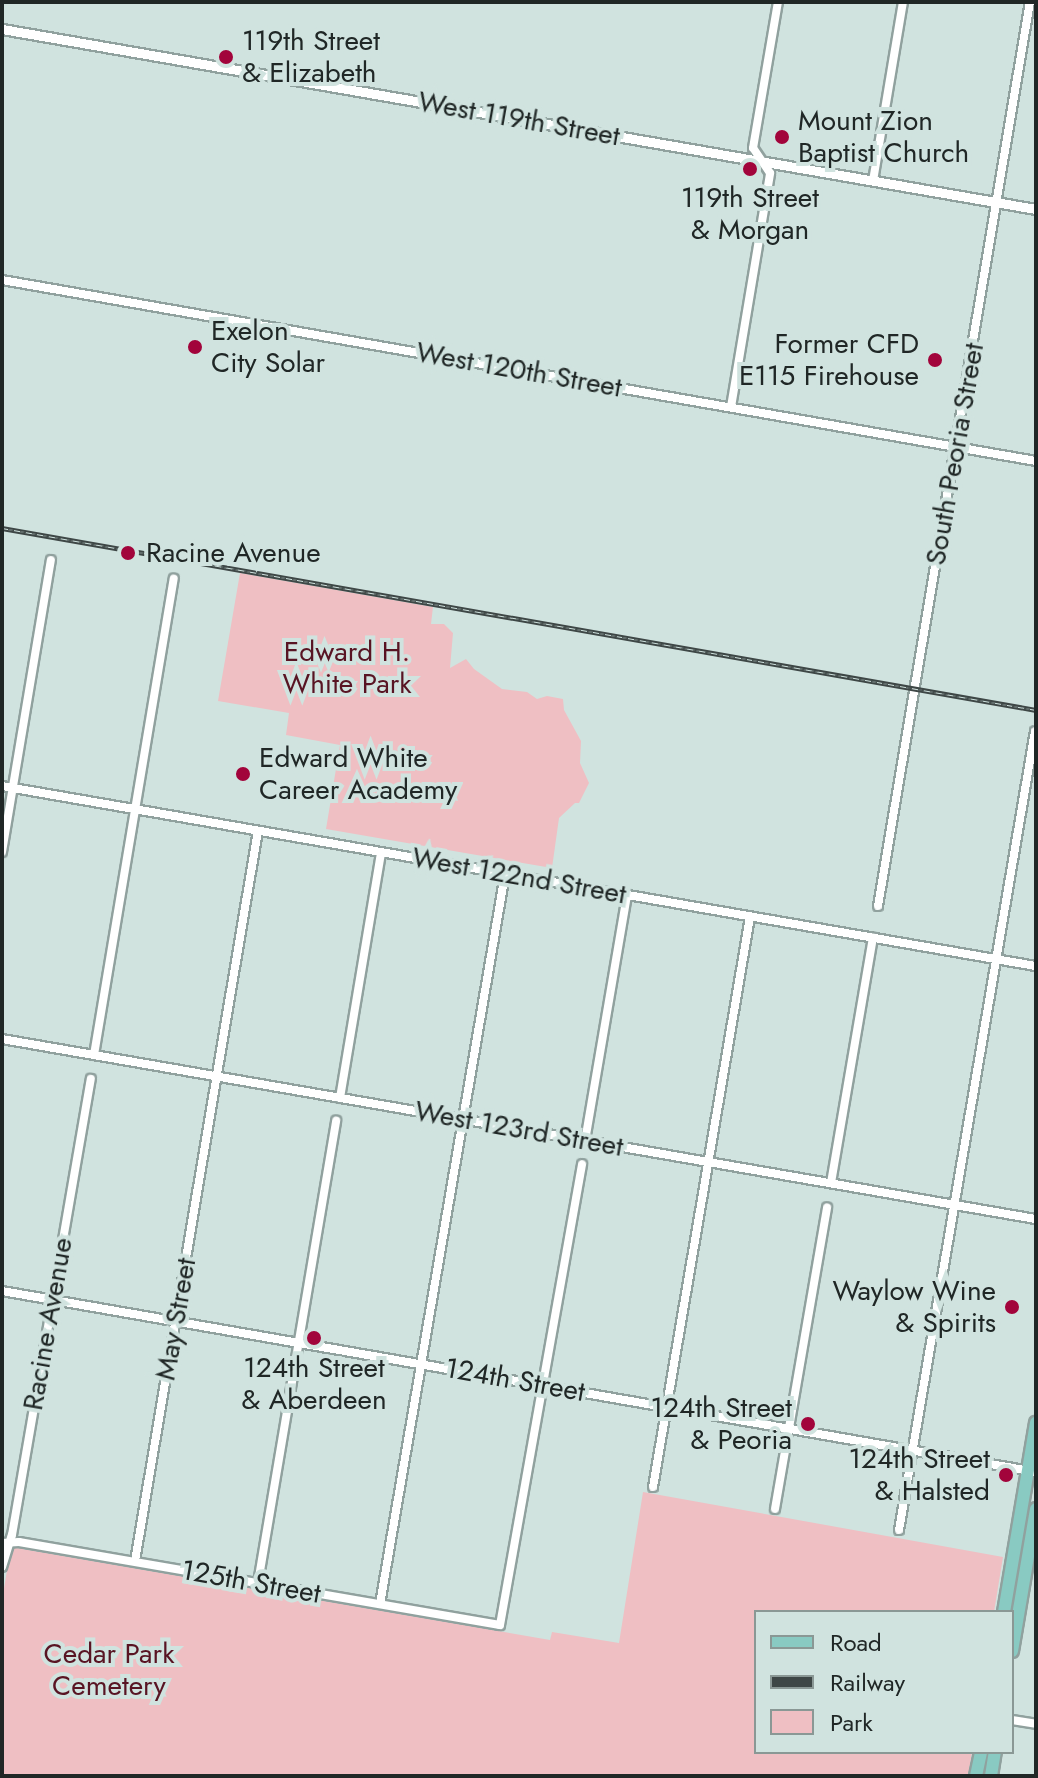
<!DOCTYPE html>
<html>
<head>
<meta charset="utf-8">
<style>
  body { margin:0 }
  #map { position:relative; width:1038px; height:1778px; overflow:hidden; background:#d0e3df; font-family:Jost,sans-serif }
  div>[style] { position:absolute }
  .green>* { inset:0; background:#efbfc3 }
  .roads { filter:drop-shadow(2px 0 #90a19e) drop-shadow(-2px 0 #90a19e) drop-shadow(0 2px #90a19e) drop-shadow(0 -2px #90a19e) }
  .minor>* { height:8px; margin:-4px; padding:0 4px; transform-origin:4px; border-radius:4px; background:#fff }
  .tertiary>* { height:9px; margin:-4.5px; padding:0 4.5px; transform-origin:4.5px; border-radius:4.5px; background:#fff }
  .primary>* { height:12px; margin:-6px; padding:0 6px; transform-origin:6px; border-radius:6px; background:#89cac2 }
  .rail>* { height:5px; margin-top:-2.5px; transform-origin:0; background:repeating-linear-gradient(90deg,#d0e3df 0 6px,#3e4746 0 12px); box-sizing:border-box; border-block:2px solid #3e4746 }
  .dots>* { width:22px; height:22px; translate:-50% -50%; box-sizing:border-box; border:4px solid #d0e3df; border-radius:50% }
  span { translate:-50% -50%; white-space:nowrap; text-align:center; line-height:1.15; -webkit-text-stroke:8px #d0e3df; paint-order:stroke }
  .poi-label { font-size:28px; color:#202726 }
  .left { translate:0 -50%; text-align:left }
  .right { translate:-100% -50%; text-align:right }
  .street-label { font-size:28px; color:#202726 }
  .park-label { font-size:28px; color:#581423 }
  .frame { position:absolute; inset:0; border:4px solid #202726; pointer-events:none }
  .legend { position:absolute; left:754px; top:1610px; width:260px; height:144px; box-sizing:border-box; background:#d0e3df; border:2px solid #8a9895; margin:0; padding:10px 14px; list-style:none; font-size:24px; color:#202726 }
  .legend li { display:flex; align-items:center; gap:16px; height:40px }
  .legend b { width:40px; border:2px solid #8a9895 }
</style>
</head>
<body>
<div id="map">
  <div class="green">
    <i style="clip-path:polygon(240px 573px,433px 607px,431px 624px,444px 624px,453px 633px,450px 668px,466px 659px,474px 669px,502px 689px,527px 692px,537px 699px,547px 696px,563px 699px,564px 710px,581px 741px,580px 763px,589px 783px,579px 803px,575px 803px,559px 818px,552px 868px,326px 829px,340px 745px,286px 735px,289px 713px,218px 701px)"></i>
    <i style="clip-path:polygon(643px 1492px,1003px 1557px,994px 1612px,756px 1612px,756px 1752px,972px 1752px,968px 1776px,2px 1776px,2px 1600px,11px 1547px,550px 1640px,552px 1632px,619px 1643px)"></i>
  </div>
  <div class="roads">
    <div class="minor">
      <i style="left:873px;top:181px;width:181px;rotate:-80.5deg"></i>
      <i style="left:2px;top:280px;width:1050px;rotate:9.93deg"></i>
      <i style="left:731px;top:407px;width:237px;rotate:-80.5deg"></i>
      <i style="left:770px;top:173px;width:30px;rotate:-124deg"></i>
      <i style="left:753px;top:148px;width:148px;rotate:-80.3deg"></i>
      <i style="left:2px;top:786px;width:1050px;rotate:9.88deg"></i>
      <i style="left:2px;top:852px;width:296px;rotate:-80.5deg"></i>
      <i style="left:878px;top:906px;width:917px;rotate:-80.46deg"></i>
      <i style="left:2px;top:1039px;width:1050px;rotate:9.88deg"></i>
      <i style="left:94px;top:1055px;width:483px;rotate:-80.5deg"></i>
      <i style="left:340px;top:1098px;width:249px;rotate:-80.5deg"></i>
      <i style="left:585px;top:1141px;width:250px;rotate:-80.3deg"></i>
      <i style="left:831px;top:1183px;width:249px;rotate:-80.3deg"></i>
      <i style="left:2px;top:1291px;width:1050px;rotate:9.93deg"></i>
      <i style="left:653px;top:1487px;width:578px;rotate:-80.34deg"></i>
      <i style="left:775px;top:1509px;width:306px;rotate:-80.2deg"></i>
      <i style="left:899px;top:1530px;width:810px;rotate:-80.34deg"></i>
      <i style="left:2px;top:1543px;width:17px;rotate:-3deg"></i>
      <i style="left:19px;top:1542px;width:488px;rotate:9.8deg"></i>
      <i style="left:500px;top:1625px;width:468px;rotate:-79.9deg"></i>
      <i style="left:135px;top:1561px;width:740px;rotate:-80.44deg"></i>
      <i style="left:2px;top:1567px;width:34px;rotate:-73deg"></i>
      <i style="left:12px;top:1535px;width:463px;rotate:-80.2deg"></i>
      <i style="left:258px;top:1583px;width:469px;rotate:-80.4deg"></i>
      <i style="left:380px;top:1604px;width:741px;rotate:-80.28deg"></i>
      <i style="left:1012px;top:1720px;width:24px;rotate:9deg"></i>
    </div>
    <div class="tertiary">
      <i style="left:2px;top:29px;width:1050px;rotate:9.88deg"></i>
    </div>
    <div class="primary">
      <i style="left:1004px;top:1612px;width:192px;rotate:-80.4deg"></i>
      <i style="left:1012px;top:1651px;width:144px;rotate:-80.4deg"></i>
      <i style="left:976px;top:1776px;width:25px;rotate:-78deg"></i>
      <i style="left:991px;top:1776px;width:24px;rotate:-81deg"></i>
    </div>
  </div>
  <div class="rail">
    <i style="left:2px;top:528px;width:1050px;rotate:9.98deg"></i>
  </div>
  <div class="dots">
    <i style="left:226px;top:57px;background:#a2043b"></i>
    <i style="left:782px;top:137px;background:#a2043b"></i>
    <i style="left:750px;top:169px;background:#a2043b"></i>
    <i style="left:195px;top:347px;background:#a2043b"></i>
    <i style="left:935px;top:360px;background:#a2043b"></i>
    <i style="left:128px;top:553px;background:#a2043b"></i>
    <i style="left:243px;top:774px;background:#a2043b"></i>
    <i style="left:1012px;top:1307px;background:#a2043b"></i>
    <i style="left:314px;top:1338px;background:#a2043b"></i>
    <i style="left:808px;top:1424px;background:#a2043b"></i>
    <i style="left:1006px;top:1475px;background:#a2043b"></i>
  </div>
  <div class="poi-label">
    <span class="left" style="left:242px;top:57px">119th Street<br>&amp; Elizabeth</span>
    <span class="left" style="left:798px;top:137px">Mount Zion<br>Baptist Church</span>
    <span style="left:750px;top:214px">119th Street<br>&amp; Morgan</span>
    <span class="left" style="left:211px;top:347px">Exelon<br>City Solar</span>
    <span class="right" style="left:919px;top:360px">Former CFD<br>E115 Firehouse</span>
    <span class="left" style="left:146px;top:553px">Racine Avenue</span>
    <span class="left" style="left:259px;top:774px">Edward White<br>Career Academy</span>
    <span class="right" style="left:996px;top:1307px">Waylow Wine<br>&amp; Spirits</span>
    <span style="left:314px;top:1384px">124th Street<br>&amp; Aberdeen</span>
    <span class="right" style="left:792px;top:1424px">124th Street<br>&amp; Peoria</span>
    <span class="right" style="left:990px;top:1475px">124th Street<br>&amp; Halsted</span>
  </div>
  <div class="street-label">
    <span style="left:519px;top:119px;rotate:10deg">West 119th Street</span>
    <span style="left:519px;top:370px;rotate:10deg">West 120th Street</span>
    <span style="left:955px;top:454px;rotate:-80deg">South Peoria Street</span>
    <span style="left:519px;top:876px;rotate:10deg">West 122nd Street</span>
    <span style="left:519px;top:1129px;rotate:10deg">West 123rd Street</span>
    <span style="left:176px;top:1319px;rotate:-80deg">May Street</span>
    <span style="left:48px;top:1324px;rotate:-80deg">Racine Avenue</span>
    <span style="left:515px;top:1380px;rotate:10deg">124th Street</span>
    <span style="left:251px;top:1582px;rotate:10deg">125th Street</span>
  </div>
  <div class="park-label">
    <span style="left:347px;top:668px">Edward H.<br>White Park</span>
    <span style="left:109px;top:1670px">Cedar Park<br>Cemetery</span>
  </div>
  <div class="frame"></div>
  <ul class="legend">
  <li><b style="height:10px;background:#89cac2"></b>Road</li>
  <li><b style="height:10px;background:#3e4746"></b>Railway</li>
  <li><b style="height:22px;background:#efbfc3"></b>Park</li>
  </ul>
</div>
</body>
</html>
